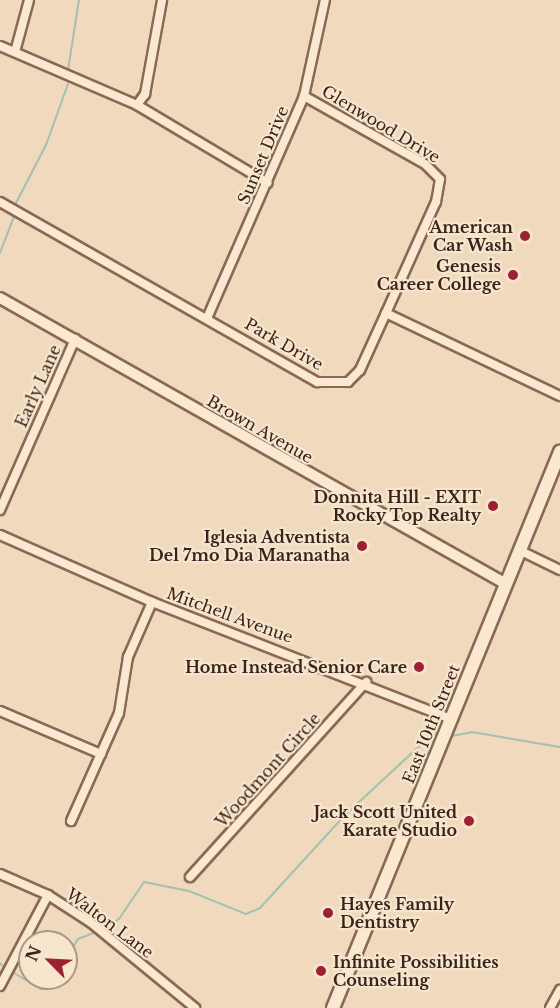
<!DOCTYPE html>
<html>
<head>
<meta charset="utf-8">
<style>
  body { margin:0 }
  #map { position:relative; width:560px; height:1008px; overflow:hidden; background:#f1d9bd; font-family:"Libre Baskerville",serif }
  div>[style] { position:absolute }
  .stream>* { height:2px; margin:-1px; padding:0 1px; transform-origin:1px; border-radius:1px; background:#a1c1b3 }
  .roads { filter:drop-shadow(2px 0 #896955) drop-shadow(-2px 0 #896955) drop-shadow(0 2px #896955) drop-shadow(0 -2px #896955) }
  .minor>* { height:8px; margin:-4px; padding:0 4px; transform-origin:4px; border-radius:4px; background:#fbe8d0 }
  .tertiary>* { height:10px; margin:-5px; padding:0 5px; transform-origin:5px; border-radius:5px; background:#fbe8d0 }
  .secondary>* { height:12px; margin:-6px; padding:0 6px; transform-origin:6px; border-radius:6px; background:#fbe8d0 }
  .dots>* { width:16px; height:16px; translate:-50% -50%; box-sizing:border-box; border:3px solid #f8e5cd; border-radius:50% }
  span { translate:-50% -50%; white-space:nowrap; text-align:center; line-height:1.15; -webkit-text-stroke:4.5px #f8e5cd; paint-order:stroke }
  .street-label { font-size:16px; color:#38241b }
  .poi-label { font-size:16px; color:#38241b; font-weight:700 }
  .right { translate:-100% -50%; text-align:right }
  .left { translate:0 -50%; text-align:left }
  .north { position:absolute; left:18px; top:930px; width:60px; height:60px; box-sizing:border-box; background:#f8e5cd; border:2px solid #ab9886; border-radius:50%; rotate:294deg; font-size:16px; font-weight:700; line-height:24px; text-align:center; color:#38241b }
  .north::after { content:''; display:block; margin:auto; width:21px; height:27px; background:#9c2134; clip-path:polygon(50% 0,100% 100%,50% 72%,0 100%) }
</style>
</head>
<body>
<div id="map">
  <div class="stream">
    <i style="left:68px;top:70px;width:71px;rotate:-81.1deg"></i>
    <i style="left:16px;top:203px;width:65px;rotate:-62.7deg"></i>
    <i style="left:46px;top:145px;width:65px;rotate:-70.2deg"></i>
    <i style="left:0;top:253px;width:39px;rotate:-69deg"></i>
    <i style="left:452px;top:736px;width:20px;rotate:-11deg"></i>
    <i style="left:472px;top:732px;width:89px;rotate:9.7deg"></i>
    <i style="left:105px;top:927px;width:16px;rotate:-30deg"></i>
    <i style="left:119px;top:919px;width:45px;rotate:-56deg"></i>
    <i style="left:144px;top:882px;width:46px;rotate:11.3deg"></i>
    <i style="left:189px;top:891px;width:61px;rotate:22deg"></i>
    <i style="left:246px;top:914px;width:15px;rotate:-23deg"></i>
    <i style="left:260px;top:908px;width:126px;rotate:-47.6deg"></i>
    <i style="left:345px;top:815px;width:110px;rotate:-42.8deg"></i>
    <i style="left:426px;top:740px;width:10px;rotate:-11deg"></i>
    <i style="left:66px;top:959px;width:23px;rotate:-59deg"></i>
    <i style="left:78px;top:939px;width:17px;rotate:-21deg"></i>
    <i style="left:0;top:963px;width:4px;rotate:45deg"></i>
    <i style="left:14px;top:973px;width:31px;rotate:31deg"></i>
    <i style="left:41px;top:989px;width:16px;rotate:-45deg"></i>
  </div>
  <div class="roads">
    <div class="minor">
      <i style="left:0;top:46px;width:149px;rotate:23.3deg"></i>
      <i style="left:137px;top:105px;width:152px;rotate:30.8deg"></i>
      <i style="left:15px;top:52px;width:54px;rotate:-74.9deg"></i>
      <i style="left:137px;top:105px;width:14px;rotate:-54deg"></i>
      <i style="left:145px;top:94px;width:96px;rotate:-79.7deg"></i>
      <i style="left:0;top:202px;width:365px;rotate:29.6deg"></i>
      <i style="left:317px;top:382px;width:31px"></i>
      <i style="left:348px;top:382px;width:17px;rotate:-45deg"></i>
      <i style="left:360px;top:370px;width:63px;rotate:-65.5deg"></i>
      <i style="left:386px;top:313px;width:122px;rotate:-65.8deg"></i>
      <i style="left:436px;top:202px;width:23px;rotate:-80deg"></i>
      <i style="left:440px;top:179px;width:21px;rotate:-135deg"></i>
      <i style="left:425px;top:164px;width:139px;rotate:-150.7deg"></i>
      <i style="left:386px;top:313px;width:193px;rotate:25.5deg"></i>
      <i style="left:208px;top:316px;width:240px;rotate:-66.4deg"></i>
      <i style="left:304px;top:96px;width:98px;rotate:-77.7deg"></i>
      <i style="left:0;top:510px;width:187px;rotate:-66.3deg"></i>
      <i style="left:0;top:535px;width:166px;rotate:23.8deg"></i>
      <i style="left:152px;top:602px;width:321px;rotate:21.4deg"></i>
      <i style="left:521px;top:551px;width:43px;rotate:26deg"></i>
      <i style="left:0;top:711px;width:110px;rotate:23.1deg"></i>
      <i style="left:71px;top:821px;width:118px;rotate:-66deg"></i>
      <i style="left:119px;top:713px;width:57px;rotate:-80.9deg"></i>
      <i style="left:128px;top:657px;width:60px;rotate:-66.4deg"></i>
      <i style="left:0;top:874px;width:52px;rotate:23.6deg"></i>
      <i style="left:48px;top:895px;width:50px;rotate:32.7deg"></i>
      <i style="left:90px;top:922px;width:136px;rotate:39.3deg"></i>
      <i style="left:190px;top:877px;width:263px;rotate:-47.9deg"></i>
      <i style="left:0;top:986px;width:103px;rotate:-62.2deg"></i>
      <i style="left:550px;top:1008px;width:21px;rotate:-61deg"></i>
    </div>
    <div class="tertiary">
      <i style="left:0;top:298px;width:581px;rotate:29.48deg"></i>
    </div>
    <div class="secondary">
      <i style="left:333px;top:1008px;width:601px;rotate:-67.79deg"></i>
    </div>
  </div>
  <div class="dots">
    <i style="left:525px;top:236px;background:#9c2134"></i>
    <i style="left:513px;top:275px;background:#9c2134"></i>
    <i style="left:493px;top:506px;background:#9c2134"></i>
    <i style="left:362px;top:546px;background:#9c2134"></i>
    <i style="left:419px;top:667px;background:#9c2134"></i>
    <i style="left:469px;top:821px;background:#9c2134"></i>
    <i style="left:328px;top:913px;background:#9c2134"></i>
    <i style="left:321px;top:971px;background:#9c2134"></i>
  </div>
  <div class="street-label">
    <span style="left:381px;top:124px;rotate:31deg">Glenwood Drive</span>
    <span style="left:263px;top:155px;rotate:-67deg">Sunset Drive</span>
    <span style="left:284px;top:344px;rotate:30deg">Park Drive</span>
    <span style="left:38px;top:386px;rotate:-66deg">Early Lane</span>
    <span style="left:260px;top:429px;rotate:30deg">Brown Avenue</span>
    <span style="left:230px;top:615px;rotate:20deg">Mitchell Avenue</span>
    <span style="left:431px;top:724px;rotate:-68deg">East 10th Street</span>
    <span style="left:268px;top:770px;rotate:-48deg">Woodmont Circle</span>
    <span style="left:110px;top:923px;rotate:37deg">Walton Lane</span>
  </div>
  <div class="poi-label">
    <span class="right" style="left:513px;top:236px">American<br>Car Wash</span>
    <span class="right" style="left:501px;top:275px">Genesis<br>Career College</span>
    <span class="right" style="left:481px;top:506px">Donnita Hill - EXIT<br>Rocky Top Realty</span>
    <span class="right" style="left:350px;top:546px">Iglesia Adventista<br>Del 7mo Dia Maranatha</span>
    <span class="right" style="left:407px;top:667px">Home Instead Senior Care</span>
    <span class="right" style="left:457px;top:821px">Jack Scott United<br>Karate Studio</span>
    <span class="left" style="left:340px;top:913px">Hayes Family<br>Dentistry</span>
    <span class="left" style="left:333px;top:971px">Infinite Possibilities<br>Counseling</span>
  </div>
  <div class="north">N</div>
</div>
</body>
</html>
